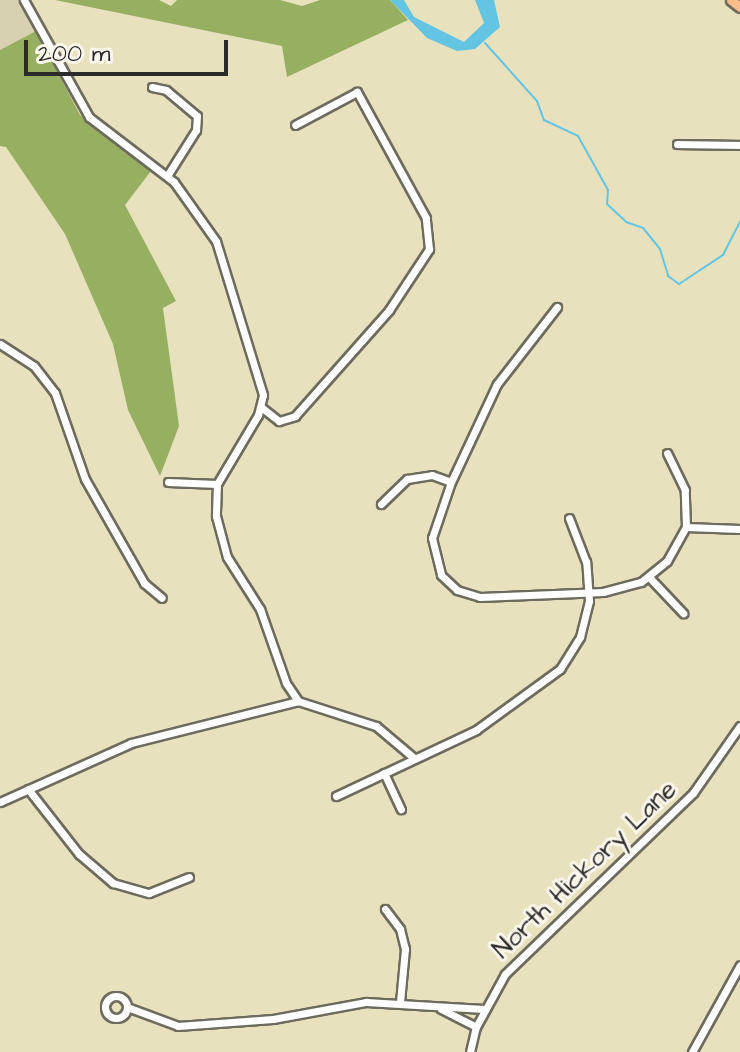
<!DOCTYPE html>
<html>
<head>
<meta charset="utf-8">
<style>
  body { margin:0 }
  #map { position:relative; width:740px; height:1052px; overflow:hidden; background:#e7e1bd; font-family:"Architects Daughter",sans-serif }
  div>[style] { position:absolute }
  .built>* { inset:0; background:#d7d1b1 }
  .forest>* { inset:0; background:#97af60 }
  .water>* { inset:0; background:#64c5e2 }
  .stream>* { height:2px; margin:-1px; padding:0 1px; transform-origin:1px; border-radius:1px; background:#64c5e2 }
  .roads { filter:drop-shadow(2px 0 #6d6b5e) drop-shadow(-2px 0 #6d6b5e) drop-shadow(0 2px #6d6b5e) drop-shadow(0 -2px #6d6b5e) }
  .minor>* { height:7px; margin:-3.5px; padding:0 3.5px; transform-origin:3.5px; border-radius:3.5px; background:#fff }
  .minor>.ring { margin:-3.5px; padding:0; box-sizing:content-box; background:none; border:7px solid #fff; border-radius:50% }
  .major>* { height:9px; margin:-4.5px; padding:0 4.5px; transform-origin:4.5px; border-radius:4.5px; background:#f8bd89 }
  span { translate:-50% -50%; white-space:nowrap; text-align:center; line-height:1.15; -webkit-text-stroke:6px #fbf7ec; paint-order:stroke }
  .street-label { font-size:26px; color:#2b2b2b }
  .scale { position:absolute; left:24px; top:40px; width:204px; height:36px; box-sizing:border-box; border:4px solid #2b2b2b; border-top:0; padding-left:10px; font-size:24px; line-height:28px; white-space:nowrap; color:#2b2b2b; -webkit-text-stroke:6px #fbf7ec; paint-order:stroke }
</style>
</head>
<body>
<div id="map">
  <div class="built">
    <i style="clip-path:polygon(0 0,19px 0,36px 31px,0 50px)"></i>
  </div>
  <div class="forest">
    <i style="clip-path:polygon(55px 0,159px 0,171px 6px,177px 0,280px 0,302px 6px,320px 0,390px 0,408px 20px,287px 77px,282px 46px)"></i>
    <i style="clip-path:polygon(36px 31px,80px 115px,151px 171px,125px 205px,176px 301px,163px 308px,179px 426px,160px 476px,128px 410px,113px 344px,65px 234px,6px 147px,0 146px,0 50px)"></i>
  </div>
  <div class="water">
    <i style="clip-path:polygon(390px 0,404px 0,414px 17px,464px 42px,484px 23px,475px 0,494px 0,500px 27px,475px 49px,457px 51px,427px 38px)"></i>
  </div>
  <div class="stream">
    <i style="left:485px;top:43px;width:78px;rotate:48.1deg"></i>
    <i style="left:537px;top:101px;width:20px;rotate:70deg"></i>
    <i style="left:544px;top:120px;width:38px;rotate:25deg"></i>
    <i style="left:578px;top:136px;width:62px;rotate:60.9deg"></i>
    <i style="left:608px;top:190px;width:14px;rotate:94deg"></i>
    <i style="left:607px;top:204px;width:26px;rotate:43deg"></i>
    <i style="left:626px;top:222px;width:18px;rotate:19deg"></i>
    <i style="left:643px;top:228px;width:27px;rotate:51deg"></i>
    <i style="left:660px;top:249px;width:28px;rotate:73deg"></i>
    <i style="left:668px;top:276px;width:14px;rotate:36deg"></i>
    <i style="left:679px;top:284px;width:53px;rotate:-33.4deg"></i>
    <i style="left:723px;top:255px;width:38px;rotate:-63deg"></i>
  </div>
  <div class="roads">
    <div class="minor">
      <i style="left:24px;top:0;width:134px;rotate:60.9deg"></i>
      <i style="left:89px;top:117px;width:107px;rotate:37.4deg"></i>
      <i style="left:174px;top:182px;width:72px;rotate:54.6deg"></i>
      <i style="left:216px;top:241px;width:161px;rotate:73deg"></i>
      <i style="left:263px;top:395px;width:21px;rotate:104deg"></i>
      <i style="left:258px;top:415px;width:80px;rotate:120.7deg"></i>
      <i style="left:217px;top:484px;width:32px;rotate:92deg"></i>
      <i style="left:216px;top:516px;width:42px;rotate:75deg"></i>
      <i style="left:227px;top:557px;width:62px;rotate:57.6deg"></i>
      <i style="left:260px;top:609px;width:78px;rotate:70.6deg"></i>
      <i style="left:286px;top:683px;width:22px;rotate:56deg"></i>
      <i style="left:298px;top:701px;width:82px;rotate:17.8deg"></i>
      <i style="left:376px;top:726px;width:50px;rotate:40.1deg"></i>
      <i style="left:152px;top:87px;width:14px;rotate:12deg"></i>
      <i style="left:166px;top:90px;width:40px;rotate:40deg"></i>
      <i style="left:197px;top:116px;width:14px;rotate:94deg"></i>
      <i style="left:196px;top:130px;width:54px;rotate:122.2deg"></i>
      <i style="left:677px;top:144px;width:63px;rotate:0.9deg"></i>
      <i style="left:557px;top:307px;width:98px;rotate:127.9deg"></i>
      <i style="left:497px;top:384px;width:108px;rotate:115.1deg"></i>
      <i style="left:451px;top:482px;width:59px;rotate:108.7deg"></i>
      <i style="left:432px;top:538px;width:38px;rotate:76deg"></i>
      <i style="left:441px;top:575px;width:22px;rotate:43deg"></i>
      <i style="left:457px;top:590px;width:24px;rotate:17deg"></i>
      <i style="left:480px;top:597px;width:123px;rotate:-2.3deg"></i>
      <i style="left:603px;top:592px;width:39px;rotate:-15deg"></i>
      <i style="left:641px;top:582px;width:33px;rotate:-39deg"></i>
      <i style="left:667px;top:561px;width:39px;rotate:-61deg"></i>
      <i style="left:686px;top:527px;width:37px;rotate:-92deg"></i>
      <i style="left:685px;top:490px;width:41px;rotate:-115.9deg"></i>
      <i style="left:0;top:344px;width:40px;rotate:32.9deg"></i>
      <i style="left:34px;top:366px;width:34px;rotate:52deg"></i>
      <i style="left:55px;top:393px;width:91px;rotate:70.8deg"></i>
      <i style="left:85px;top:479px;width:120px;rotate:60.4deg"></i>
      <i style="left:144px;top:583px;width:23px;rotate:40deg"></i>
      <i style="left:261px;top:407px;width:23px;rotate:38deg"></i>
      <i style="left:279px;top:421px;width:17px;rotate:-17deg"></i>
      <i style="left:295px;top:416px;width:142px;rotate:-48.4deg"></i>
      <i style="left:389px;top:310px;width:73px;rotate:-56.7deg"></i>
      <i style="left:429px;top:249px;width:31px;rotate:-96deg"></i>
      <i style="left:426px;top:218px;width:144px;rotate:-118.7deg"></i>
      <i style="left:357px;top:92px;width:70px;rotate:152deg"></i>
      <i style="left:168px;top:482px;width:49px;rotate:2.3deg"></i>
      <i style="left:381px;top:504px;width:36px;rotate:-44deg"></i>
      <i style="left:407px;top:479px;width:25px;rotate:-9deg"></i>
      <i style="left:432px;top:475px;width:20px;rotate:20deg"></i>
      <i style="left:686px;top:527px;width:54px;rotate:2.1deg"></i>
      <i style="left:649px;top:577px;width:50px;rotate:46.6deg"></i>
      <i style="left:384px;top:773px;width:40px;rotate:65deg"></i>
      <i style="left:28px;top:789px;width:83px;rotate:51.9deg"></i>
      <i style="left:79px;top:854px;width:45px;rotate:40.5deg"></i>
      <i style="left:113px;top:883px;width:37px;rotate:16deg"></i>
      <i style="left:149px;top:893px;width:43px;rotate:-21.8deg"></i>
      <i style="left:336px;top:796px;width:155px;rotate:-25.2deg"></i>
      <i style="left:476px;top:730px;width:104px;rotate:-36deg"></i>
      <i style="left:560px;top:669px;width:38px;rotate:-58deg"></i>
      <i style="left:580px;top:637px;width:37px;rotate:-76deg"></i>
      <i style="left:589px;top:601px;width:39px;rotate:-94deg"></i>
      <i style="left:586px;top:562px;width:47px;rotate:-111.1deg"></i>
      <i style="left:0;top:802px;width:144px;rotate:-24.2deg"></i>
      <i style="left:131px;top:743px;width:172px;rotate:-14.1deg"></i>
      <i style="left:385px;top:909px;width:25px;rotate:53deg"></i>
      <i style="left:400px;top:929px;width:21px;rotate:76deg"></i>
      <i style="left:405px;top:949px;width:53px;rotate:95.4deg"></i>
      <i class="ring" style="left:105px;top:996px;width:15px;height:15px"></i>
      <i style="left:127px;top:1007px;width:54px;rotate:20.4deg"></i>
      <i style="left:178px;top:1026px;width:95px;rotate:-4.2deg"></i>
      <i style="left:273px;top:1019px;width:95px;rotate:-10.4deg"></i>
      <i style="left:366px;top:1002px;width:118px;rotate:3.4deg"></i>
      <i style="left:441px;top:1009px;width:39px;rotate:27deg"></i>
      <i style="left:470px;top:1052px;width:26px;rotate:-77deg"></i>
      <i style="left:476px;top:1027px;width:60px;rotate:-61.3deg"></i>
      <i style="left:505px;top:974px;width:261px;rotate:-43.9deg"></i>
      <i style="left:693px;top:793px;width:82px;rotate:-55deg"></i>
      <i style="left:692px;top:1052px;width:99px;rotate:-61.1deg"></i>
    </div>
    <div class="major">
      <i style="left:731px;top:0;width:11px;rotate:38deg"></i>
    </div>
  </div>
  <div class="street-label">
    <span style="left:585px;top:870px;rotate:-44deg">North Hickory Lane</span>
  </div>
  <div class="scale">200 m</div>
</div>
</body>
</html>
